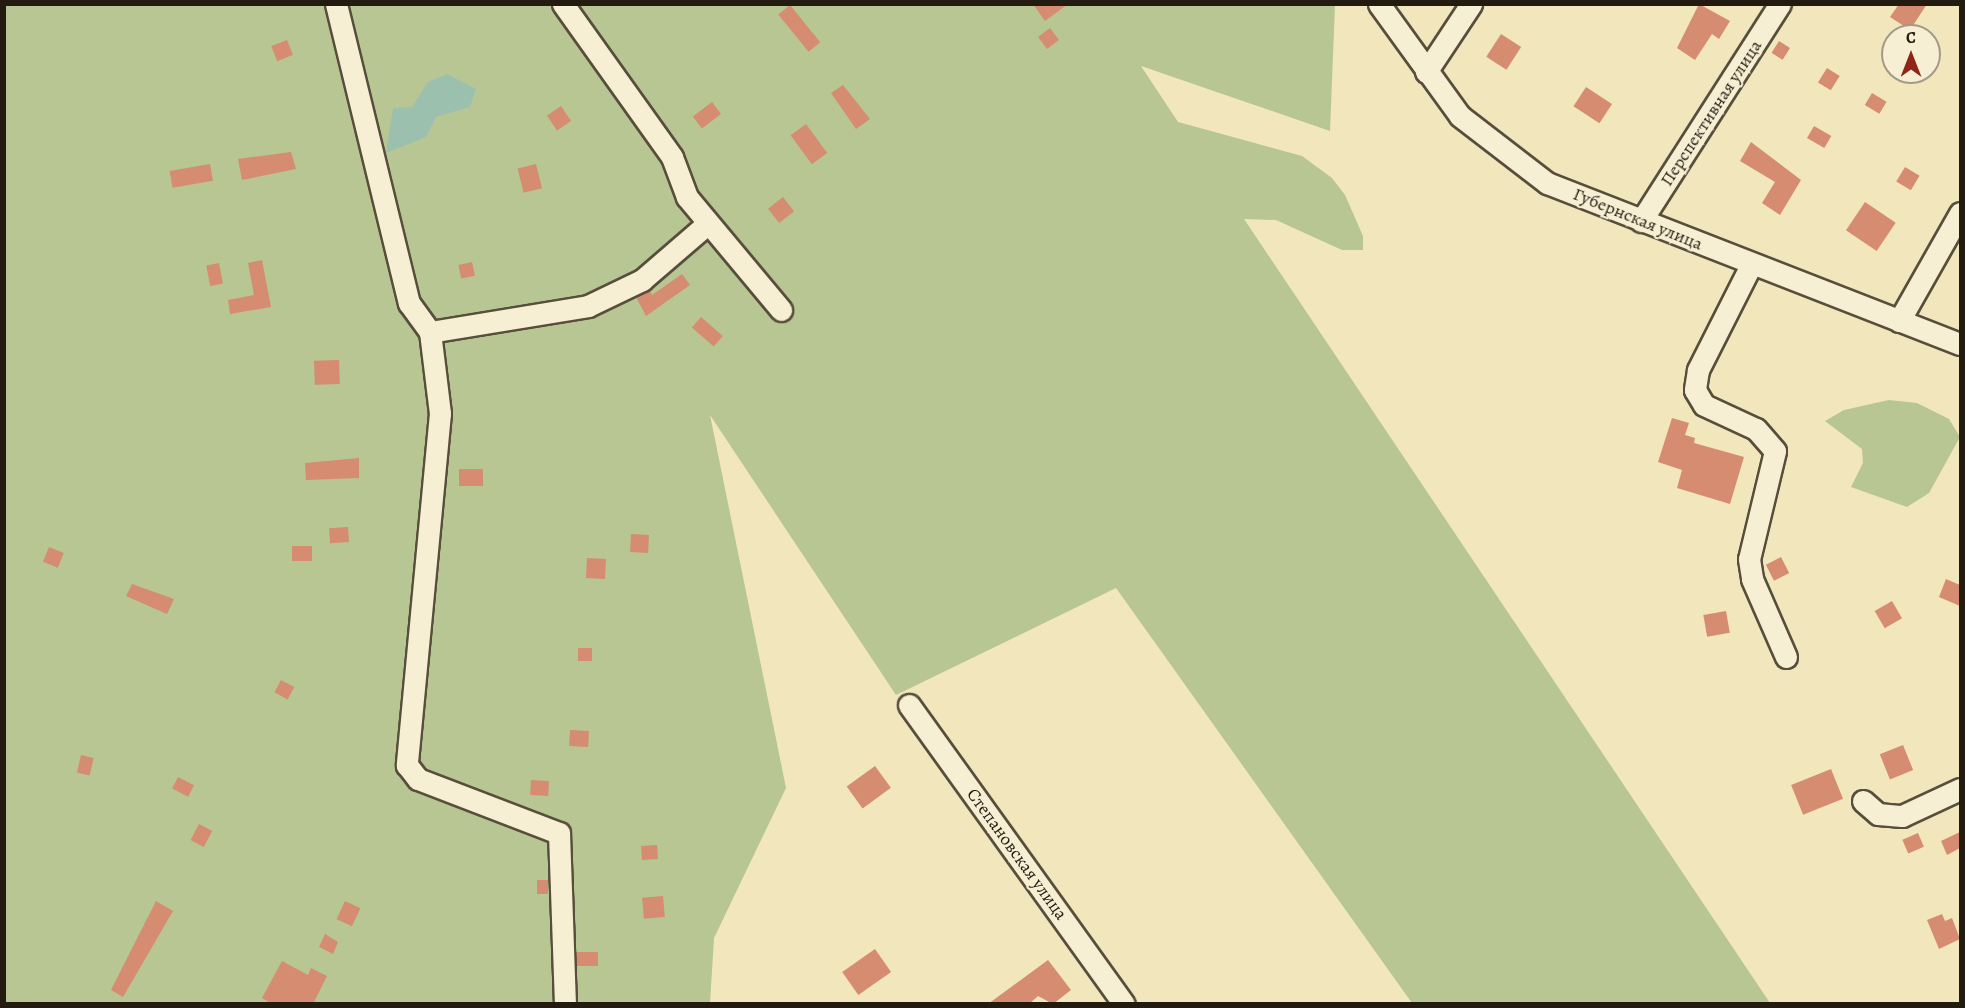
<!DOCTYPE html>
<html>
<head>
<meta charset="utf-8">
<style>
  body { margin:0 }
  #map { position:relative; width:1965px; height:1008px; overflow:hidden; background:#f1e6bc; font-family:Alegreya,serif }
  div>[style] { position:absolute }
  .green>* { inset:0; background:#b7c693 }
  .water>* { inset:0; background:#9bc0ae }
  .building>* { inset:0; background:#d68c70; transform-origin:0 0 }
  .roads { filter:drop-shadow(2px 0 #574e3b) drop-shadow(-2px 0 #574e3b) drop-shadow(0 2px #574e3b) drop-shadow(0 -2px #574e3b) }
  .street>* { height:21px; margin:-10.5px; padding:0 10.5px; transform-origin:10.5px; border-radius:10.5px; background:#f6efd3 }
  span { translate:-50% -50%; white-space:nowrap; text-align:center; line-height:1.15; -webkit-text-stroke:4.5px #f6efd3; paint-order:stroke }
  .street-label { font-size:18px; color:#241b10 }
  .frame { position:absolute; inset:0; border:6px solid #241b10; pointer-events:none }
  .north { position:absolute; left:1881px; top:24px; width:60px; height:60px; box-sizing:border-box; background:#f6efd3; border:2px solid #a29a85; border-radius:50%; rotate:0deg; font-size:16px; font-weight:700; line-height:24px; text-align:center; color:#241b10 }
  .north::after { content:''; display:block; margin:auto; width:21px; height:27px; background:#8f2418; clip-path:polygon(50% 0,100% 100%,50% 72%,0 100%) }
</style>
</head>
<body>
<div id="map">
  <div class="green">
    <i style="clip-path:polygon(5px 4px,1335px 5px,1330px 131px,1141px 66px,1178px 122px,1302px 156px,1332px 178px,1345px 195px,1363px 236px,1363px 250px,1342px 250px,1276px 220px,1244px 219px,1770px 1003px,1412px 1003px,1116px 588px,896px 695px,710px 415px,786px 788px,714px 938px,710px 1003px,5px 1004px)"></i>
    <i style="clip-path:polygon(1889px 400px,1917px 403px,1949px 419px,1960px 437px,1929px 493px,1907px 507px,1851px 487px,1863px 463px,1862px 449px,1825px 421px,1844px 410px)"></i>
  </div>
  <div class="water">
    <i style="clip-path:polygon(447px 74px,476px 89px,470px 107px,436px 117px,426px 137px,386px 153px,393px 108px,412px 107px,428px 82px)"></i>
  </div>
  <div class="building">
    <i style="clip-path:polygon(1033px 4px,1068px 4px,1045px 21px)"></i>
    <i style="clip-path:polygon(1699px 4px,1730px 21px,1719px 39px,1712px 34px,1695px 60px,1677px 48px)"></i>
    <i style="clip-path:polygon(1899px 4px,1927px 4px,1910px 30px,1890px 17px)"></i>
    <i style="left:790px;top:5px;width:48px;height:15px;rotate:51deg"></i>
    <i style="left:1050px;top:28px;width:15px;height:15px;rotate:53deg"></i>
    <i style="left:1501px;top:34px;width:24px;height:27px;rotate:33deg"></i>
    <i style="left:287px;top:40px;width:16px;height:17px;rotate:68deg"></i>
    <i style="left:1779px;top:41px;width:13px;height:14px;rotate:32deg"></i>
    <i style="left:1827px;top:68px;width:15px;height:17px;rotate:32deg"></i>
    <i style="clip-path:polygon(843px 85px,870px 119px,856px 129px,831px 93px)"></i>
    <i style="left:1586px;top:87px;width:31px;height:23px;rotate:33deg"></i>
    <i style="left:1872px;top:93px;width:17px;height:14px;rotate:31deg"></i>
    <i style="left:712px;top:102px;width:15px;height:24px;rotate:53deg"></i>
    <i style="left:561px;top:106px;width:18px;height:17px;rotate:56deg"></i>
    <i style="left:806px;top:124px;width:36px;height:19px;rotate:54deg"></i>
    <i style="left:1814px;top:126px;width:20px;height:14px;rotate:30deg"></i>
    <i style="clip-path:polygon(1751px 142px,1801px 180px,1780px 215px,1762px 203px,1775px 182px,1740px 161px)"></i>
    <i style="clip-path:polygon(291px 152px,296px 169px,242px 180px,238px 159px)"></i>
    <i style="left:210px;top:164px;width:17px;height:41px;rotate:80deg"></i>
    <i style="left:536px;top:164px;width:25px;height:19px;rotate:76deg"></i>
    <i style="left:1905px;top:167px;width:17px;height:17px;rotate:31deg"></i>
    <i style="left:783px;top:197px;width:18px;height:19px;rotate:52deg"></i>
    <i style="left:1865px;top:202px;width:37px;height:34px;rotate:34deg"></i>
    <i style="clip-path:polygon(262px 260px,271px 307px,230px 314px,228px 300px,254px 295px,248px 263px)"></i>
    <i style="left:472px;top:262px;width:14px;height:14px;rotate:78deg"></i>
    <i style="left:219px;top:263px;width:21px;height:13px;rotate:79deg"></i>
    <i style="clip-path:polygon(682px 274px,690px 285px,646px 316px,636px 297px,650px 290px,652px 295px)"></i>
    <i style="left:701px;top:317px;width:29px;height:14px;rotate:41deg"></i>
    <i style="left:339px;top:360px;width:24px;height:25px;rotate:88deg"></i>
    <i style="clip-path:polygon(1672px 418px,1689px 423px,1685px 435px,1695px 438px,1694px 443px,1744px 457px,1730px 504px,1677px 488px,1682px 470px,1658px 462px)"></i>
    <i style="clip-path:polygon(359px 458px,359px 478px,306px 480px,305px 463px)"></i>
    <i style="left:459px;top:469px;width:24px;height:17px"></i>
    <i style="left:348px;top:527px;width:15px;height:19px;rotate:86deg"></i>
    <i style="left:631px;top:534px;width:18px;height:18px;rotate:3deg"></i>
    <i style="left:292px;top:546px;width:20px;height:15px"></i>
    <i style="left:49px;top:547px;width:16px;height:16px;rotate:22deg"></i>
    <i style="left:1781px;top:557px;width:18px;height:17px;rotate:63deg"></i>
    <i style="left:587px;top:558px;width:19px;height:20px;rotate:3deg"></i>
    <i style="clip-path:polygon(1946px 579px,1960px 585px,1960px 606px,1939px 597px)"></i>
    <i style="clip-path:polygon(132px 584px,174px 599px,167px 614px,126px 596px)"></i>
    <i style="left:1892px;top:601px;width:20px;height:20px;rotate:60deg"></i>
    <i style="left:1726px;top:611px;width:22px;height:23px;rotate:80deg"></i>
    <i style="left:578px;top:648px;width:14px;height:13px"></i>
    <i style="left:281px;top:680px;width:15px;height:14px;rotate:28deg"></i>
    <i style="left:570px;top:730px;width:19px;height:16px;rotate:3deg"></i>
    <i style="left:1903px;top:745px;width:27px;height:25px;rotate:68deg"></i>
    <i style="left:81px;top:755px;width:13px;height:18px;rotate:13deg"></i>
    <i style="left:875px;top:766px;width:27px;height:35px;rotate:54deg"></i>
    <i style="left:1831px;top:769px;width:32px;height:43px;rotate:68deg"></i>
    <i style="left:178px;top:777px;width:18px;height:13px;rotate:27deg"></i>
    <i style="left:531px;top:780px;width:18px;height:15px;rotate:3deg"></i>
    <i style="left:199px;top:824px;width:15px;height:18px;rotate:28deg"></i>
    <i style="clip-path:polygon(1960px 832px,1960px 848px,1947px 855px,1941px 841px)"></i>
    <i style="left:1918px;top:833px;width:15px;height:17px;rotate:67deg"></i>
    <i style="left:657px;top:845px;width:14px;height:16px;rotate:86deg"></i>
    <i style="left:537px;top:880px;width:11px;height:14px"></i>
    <i style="left:663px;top:896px;width:21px;height:21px;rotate:85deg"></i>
    <i style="clip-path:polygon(156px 901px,173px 911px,123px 997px,111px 990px)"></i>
    <i style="left:345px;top:901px;width:17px;height:20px;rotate:25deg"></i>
    <i style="clip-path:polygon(1942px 914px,1945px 921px,1952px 918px,1960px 939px,1939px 949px,1927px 920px)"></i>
    <i style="clip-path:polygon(325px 934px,338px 942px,333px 954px,319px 947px)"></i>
    <i style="left:875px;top:949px;width:28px;height:40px;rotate:55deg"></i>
    <i style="left:576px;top:952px;width:22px;height:14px"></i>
    <i style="clip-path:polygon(1048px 960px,1071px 990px,1053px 1004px,1038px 996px,1029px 1004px,988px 1004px)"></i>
    <i style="clip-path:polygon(282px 961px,308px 975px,311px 968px,327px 976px,313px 1004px,272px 1004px,262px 998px)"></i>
  </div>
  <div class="roads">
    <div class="street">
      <i style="left:336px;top:4px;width:308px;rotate:76.3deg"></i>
      <i style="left:409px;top:303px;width:36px;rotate:54deg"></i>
      <i style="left:430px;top:332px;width:82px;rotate:83deg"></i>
      <i style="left:440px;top:413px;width:354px;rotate:95.4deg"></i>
      <i style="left:407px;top:765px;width:18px;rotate:52deg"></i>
      <i style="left:418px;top:779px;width:151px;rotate:21deg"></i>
      <i style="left:559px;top:833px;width:171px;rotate:88deg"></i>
      <i style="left:563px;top:4px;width:188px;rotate:54.5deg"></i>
      <i style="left:672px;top:157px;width:43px;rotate:69.4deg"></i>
      <i style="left:687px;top:197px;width:147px;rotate:50.2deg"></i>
      <i style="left:1379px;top:4px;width:138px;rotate:54.1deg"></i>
      <i style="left:1460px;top:116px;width:110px;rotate:37.6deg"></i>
      <i style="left:1547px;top:183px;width:443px;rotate:21.3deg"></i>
      <i style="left:1426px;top:72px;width:82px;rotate:-56.5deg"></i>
      <i style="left:1641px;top:221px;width:258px;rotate:-57.4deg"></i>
      <i style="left:1751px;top:265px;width:118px;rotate:116.8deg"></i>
      <i style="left:1698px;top:370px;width:20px;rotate:99deg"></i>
      <i style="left:1695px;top:390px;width:17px;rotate:59deg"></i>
      <i style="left:1704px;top:405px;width:57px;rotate:24.8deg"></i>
      <i style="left:1756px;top:429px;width:29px;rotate:49deg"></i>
      <i style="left:1775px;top:451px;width:111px;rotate:103.5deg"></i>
      <i style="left:1749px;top:559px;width:20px;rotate:81deg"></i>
      <i style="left:1752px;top:579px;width:85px;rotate:66.4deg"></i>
      <i style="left:1899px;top:321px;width:124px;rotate:-60.5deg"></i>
      <i style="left:430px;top:332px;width:160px;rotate:-9.3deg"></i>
      <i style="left:588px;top:306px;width:60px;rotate:-25.7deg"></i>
      <i style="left:642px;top:280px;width:86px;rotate:-40.7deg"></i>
      <i style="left:909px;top:705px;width:368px;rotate:54.3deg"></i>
      <i style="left:1863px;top:801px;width:20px;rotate:41deg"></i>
      <i style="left:1878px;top:814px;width:24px;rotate:5deg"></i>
      <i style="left:1902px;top:816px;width:64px;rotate:-25deg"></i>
    </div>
  </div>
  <div class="street-label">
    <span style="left:1711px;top:113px;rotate:-57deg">Перспективная улица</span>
    <span style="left:1638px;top:219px;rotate:22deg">Губернская улица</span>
    <span style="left:1017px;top:854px;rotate:54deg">Степановская улица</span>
  </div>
  <div class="frame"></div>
  <div class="north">С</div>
</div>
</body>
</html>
